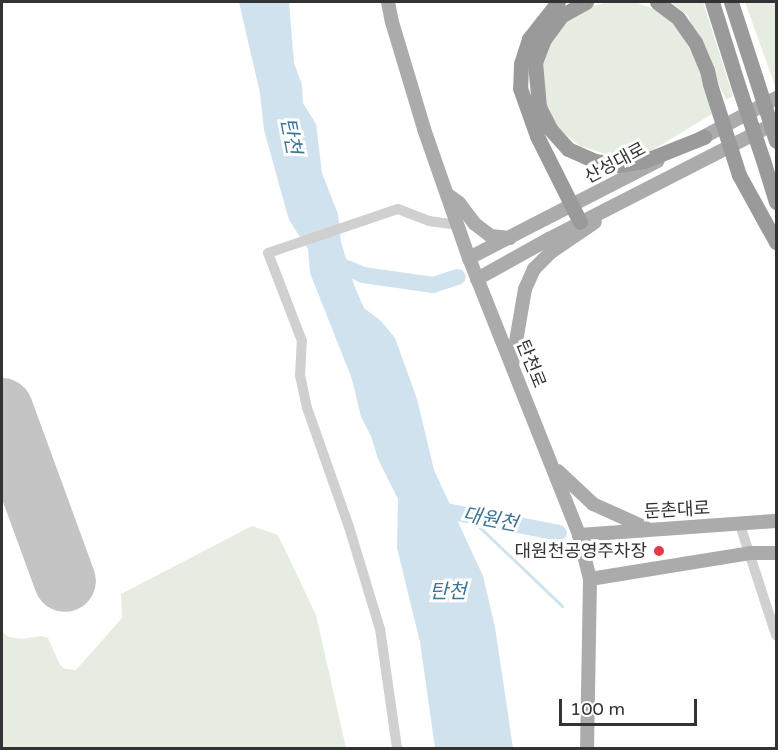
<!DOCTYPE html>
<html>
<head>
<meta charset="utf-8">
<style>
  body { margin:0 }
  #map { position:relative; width:778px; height:750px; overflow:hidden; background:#fff; font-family:"Varela Round","Noto Sans KR",sans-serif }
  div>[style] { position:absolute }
  .green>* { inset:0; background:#e6ecdf }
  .water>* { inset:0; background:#cfe2ee }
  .stream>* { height:3px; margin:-1.5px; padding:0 1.5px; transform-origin:1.5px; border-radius:1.5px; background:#cfe2ee }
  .river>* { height:16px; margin:-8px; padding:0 8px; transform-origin:8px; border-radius:8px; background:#cfe2ee }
  .runway>* { height:62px; margin:-31px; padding:0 31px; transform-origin:31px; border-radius:31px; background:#c4c4c4 }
  .minor>* { height:10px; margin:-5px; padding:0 5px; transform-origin:5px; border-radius:5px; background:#d0d0d0 }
  .major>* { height:14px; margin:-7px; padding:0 7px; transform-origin:7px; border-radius:7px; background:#ababab }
  .highway>* { height:15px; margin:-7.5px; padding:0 7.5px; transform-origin:7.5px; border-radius:7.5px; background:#9a9a9a }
  .highway-bridge>* { height:15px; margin:-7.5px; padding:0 7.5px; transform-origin:7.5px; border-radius:7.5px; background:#9a9a9a }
  .dots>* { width:16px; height:16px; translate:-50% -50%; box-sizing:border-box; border:3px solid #fff; border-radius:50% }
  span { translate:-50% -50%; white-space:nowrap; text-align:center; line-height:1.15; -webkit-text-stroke:6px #fff; paint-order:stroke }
  .street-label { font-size:18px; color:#333 }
  .poi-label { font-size:18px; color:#333 }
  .right { translate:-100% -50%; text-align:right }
  .water-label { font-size:20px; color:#3f7597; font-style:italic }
  .frame { position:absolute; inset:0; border:3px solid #333; pointer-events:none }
  .scale { position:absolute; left:559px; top:699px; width:138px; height:27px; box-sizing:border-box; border:3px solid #333; border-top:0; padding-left:8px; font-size:18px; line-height:21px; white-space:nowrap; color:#333; -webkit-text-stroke:4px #fff; paint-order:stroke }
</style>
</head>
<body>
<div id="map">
  <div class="green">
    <i style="clip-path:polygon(607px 2px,635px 2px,659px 11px,680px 31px,701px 72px,712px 114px,641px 157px,613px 156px,580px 146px,560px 130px,545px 105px,540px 67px,548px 46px,564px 23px,582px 10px)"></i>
    <i style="clip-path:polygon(671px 2px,703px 2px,733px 96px,726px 100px,688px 16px)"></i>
    <i style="clip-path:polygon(745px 2px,776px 2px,775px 86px)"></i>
    <i style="clip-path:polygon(252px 526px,278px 535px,316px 615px,346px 748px,2px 748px,2px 632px,9px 637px,22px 639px,41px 636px,48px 638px,60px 665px,65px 669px,76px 670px,122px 618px,121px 594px)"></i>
  </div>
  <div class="water">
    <i style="clip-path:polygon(239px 2px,289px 2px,294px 63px,302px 85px,303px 103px,316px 124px,322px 173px,338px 214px,341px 242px,354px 285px,364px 308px,381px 321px,395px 338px,417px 399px,434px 470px,483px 576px,495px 627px,513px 748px,435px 748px,420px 642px,397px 548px,398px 499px,378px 459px,371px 436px,361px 417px,352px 379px,310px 273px,308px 249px,289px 220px,264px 130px,260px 93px)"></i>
  </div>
  <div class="stream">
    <i style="left:469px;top:517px;width:129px;rotate:43.7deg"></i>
  </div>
  <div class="river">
    <i style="left:335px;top:263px;width:30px;rotate:23deg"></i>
    <i style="left:363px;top:275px;width:71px;rotate:8.1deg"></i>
    <i style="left:433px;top:285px;width:26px;rotate:-18deg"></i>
    <i style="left:436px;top:509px;width:125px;rotate:11deg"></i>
  </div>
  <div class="runway">
    <i style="left:2px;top:409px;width:183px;rotate:69.9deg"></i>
  </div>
  <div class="minor">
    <i style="left:740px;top:525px;width:116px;rotate:71.9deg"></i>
    <i style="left:397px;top:748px;width:120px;rotate:-98.1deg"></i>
    <i style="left:380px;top:629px;width:107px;rotate:-106.9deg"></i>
    <i style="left:349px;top:527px;width:126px;rotate:-109.4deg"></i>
    <i style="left:307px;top:408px;width:33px;rotate:-102deg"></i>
    <i style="left:300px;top:376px;width:35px;rotate:-87deg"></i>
    <i style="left:302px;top:341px;width:94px;rotate:-111.1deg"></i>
    <i style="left:268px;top:253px;width:137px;rotate:-18.7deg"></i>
    <i style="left:398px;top:209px;width:33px;rotate:21deg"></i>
    <i style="left:429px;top:221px;width:28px;rotate:8deg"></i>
  </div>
  <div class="major">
    <i style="left:388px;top:2px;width:20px;rotate:79deg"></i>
    <i style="left:392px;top:22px;width:112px;rotate:73.3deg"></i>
    <i style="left:424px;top:129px;width:137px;rotate:70.8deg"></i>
    <i style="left:469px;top:258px;width:298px;rotate:68.3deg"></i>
    <i style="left:579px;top:535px;width:45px;rotate:76deg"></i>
    <i style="left:590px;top:579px;width:169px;rotate:91deg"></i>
    <i style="left:694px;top:142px;width:93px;rotate:-28.2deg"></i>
    <i style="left:448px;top:195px;width:14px;rotate:36deg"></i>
    <i style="left:459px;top:203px;width:26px;rotate:53deg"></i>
    <i style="left:475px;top:224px;width:20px;rotate:37deg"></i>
    <i style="left:491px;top:236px;width:19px;rotate:6deg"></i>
    <i style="left:469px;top:258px;width:212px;rotate:-27.2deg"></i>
    <i style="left:477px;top:279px;width:82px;rotate:-29.1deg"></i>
    <i style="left:549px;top:239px;width:255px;rotate:-27.1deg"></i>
    <i style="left:512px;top:365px;width:77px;rotate:-80.3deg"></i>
    <i style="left:525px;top:289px;width:22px;rotate:-66deg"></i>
    <i style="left:534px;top:269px;width:24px;rotate:-45deg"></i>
    <i style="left:551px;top:252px;width:53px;rotate:-34.3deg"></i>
    <i style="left:558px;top:471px;width:48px;rotate:43.3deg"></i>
    <i style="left:593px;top:504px;width:58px;rotate:24.4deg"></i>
    <i style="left:579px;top:535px;width:197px;rotate:-4.1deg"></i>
    <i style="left:590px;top:579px;width:162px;rotate:-9.2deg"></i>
    <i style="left:750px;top:553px;width:26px"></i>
  </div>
  <div class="highway">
    <i style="left:558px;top:2px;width:47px;rotate:128.1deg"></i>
    <i style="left:529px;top:39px;width:26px;rotate:108deg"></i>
    <i style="left:521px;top:64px;width:24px;rotate:92deg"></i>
    <i style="left:520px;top:88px;width:51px;rotate:70.5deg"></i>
    <i style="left:537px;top:136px;width:96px;rotate:63.4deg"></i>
    <i style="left:586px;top:2px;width:29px;rotate:151deg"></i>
    <i style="left:561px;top:16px;width:29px;rotate:126deg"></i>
    <i style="left:544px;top:39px;width:25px;rotate:111deg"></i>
    <i style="left:535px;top:62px;width:45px;rotate:84.9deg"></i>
    <i style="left:539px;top:107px;width:25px;rotate:63deg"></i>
    <i style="left:550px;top:129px;width:27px;rotate:48deg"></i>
    <i style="left:568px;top:149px;width:30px;rotate:24deg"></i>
    <i style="left:595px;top:161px;width:24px;rotate:9deg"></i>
    <i style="left:619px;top:165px;width:25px;rotate:-9deg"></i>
    <i style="left:644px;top:161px;width:65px;rotate:-21.8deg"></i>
    <i style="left:657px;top:2px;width:26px;rotate:37deg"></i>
    <i style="left:678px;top:18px;width:29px;rotate:55deg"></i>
    <i style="left:695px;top:42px;width:30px;rotate:67deg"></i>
    <i style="left:707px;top:70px;width:14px;rotate:78deg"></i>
    <i style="left:712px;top:2px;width:90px;rotate:72.6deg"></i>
    <i style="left:731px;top:2px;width:81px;rotate:72deg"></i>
    <i style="left:763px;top:160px;width:44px;rotate:72.8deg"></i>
    <i style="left:739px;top:175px;width:77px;rotate:61.1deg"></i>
  </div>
  <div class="highway-bridge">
    <i style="left:756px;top:79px;width:65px;rotate:72.1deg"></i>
    <i style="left:710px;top:84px;width:96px;rotate:72.3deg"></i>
    <i style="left:739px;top:88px;width:76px;rotate:71.6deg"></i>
  </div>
  <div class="dots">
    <i style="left:659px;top:551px;background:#e63946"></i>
  </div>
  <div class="street-label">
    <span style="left:615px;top:163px;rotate:-28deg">산성대로</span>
    <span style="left:531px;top:364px;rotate:68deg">탄천로</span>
    <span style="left:677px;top:510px;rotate:-3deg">둔촌대로</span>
  </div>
  <div class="poi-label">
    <span class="right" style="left:647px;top:551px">대원천공영주차장</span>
  </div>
  <div class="water-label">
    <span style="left:290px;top:136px;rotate:79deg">탄천</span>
    <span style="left:490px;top:520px;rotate:11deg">대원천</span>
    <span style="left:448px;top:592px">탄천</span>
  </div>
  <div class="frame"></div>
  <div class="scale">100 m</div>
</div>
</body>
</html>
